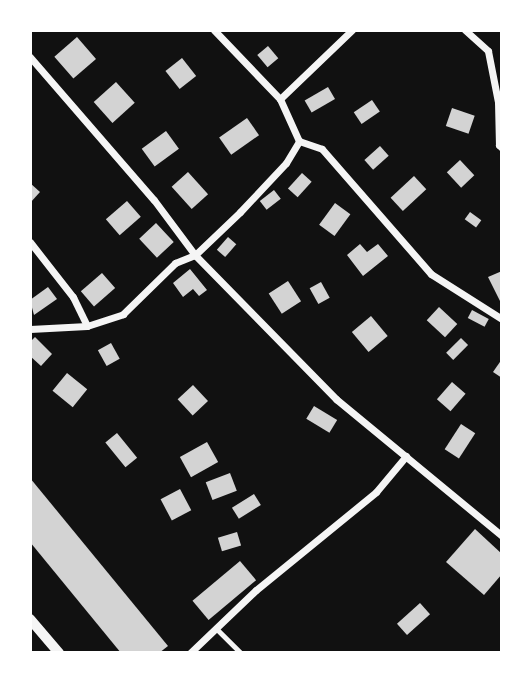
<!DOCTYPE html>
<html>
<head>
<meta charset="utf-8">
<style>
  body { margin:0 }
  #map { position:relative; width:532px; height:683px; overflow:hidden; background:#111; font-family:"Exo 2",sans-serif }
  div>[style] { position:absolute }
  .building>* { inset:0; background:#d3d3d3; transform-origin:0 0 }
  .service>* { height:4.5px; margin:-2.25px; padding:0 2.25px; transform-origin:2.25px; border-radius:2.25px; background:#f5f5f5 }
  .minor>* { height:7px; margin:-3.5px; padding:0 3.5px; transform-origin:3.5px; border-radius:3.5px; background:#f5f5f5 }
  .tertiary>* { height:10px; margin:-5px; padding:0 5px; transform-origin:5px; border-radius:5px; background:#f5f5f5 }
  span { translate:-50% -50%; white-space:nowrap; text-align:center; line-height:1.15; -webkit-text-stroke:6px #fff; paint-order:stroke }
  .frame { position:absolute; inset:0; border:32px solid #fff; pointer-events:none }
</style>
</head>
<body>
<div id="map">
  <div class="building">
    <i style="left:77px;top:37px;width:29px;height:30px;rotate:49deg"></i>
    <i style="left:268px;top:46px;width:16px;height:14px;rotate:50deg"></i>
    <i style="left:182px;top:58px;width:23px;height:21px;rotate:52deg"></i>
    <i style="left:116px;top:82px;width:28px;height:30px;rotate:48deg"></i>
    <i style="left:328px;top:87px;width:14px;height:27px;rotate:60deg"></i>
    <i style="left:372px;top:100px;width:14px;height:22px;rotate:56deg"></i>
    <i style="left:452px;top:108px;width:24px;height:19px;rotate:19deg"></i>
    <i style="left:247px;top:118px;width:21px;height:34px;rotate:55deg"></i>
    <i style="left:166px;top:131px;width:22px;height:30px;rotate:54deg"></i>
    <i style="left:380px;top:146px;width:13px;height:21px;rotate:48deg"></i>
    <i style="left:460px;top:160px;width:21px;height:18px;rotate:47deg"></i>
    <i style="left:188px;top:172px;width:30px;height:22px;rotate:48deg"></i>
    <i style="left:302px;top:173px;width:13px;height:21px;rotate:42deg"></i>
    <i style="left:414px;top:176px;width:18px;height:32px;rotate:47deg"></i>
    <i style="clip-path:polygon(30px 183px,40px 192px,30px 203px)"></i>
    <i style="left:274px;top:190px;width:11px;height:18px;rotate:52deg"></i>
    <i style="left:127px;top:201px;width:21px;height:28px;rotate:49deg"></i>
    <i style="left:335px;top:203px;width:19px;height:27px;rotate:36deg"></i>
    <i style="left:470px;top:212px;width:14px;height:9px;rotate:36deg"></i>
    <i style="left:156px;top:223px;width:26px;height:23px;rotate:47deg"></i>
    <i style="left:228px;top:237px;width:11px;height:17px;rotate:41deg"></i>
    <i style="clip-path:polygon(360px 244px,367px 252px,378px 244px,388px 256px,363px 276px,347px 255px)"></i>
    <i style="clip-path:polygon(190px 269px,207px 290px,199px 296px,193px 289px,183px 297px,173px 283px)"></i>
    <i style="clip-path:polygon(502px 271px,502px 300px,500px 301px,488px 277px)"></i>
    <i style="left:102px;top:273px;width:20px;height:28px;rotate:49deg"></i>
    <i style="left:288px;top:281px;width:24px;height:23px;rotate:57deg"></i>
    <i style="left:321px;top:282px;width:18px;height:13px;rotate:61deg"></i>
    <i style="clip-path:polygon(48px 287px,57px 299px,34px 315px,30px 300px)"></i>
    <i style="left:439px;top:307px;width:25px;height:18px;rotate:43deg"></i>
    <i style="left:472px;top:310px;width:19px;height:9px;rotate:28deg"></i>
    <i style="left:371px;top:316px;width:26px;height:25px;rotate:50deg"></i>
    <i style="clip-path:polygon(35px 337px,52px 354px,41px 366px,30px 356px,30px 342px)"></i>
    <i style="left:461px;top:338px;width:10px;height:21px;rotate:45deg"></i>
    <i style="left:111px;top:343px;width:18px;height:15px;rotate:61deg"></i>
    <i style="clip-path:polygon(502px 359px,502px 378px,493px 372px)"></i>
    <i style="left:67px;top:373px;width:26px;height:23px;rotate:39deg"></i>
    <i style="left:452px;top:382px;width:18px;height:23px;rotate:41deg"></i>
    <i style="left:193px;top:385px;width:22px;height:21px;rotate:47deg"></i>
    <i style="left:314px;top:406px;width:27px;height:15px;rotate:31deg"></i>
    <i style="left:461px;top:424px;width:17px;height:30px;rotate:33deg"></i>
    <i style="left:117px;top:433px;width:32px;height:15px;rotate:51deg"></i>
    <i style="left:207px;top:442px;width:23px;height:31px;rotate:61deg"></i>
    <i style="left:230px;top:473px;width:19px;height:26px;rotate:69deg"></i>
    <i style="clip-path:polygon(30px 478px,168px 646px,159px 653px,121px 653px,30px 542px)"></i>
    <i style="left:180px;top:489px;width:24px;height:22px;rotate:62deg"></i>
    <i style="left:254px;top:494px;width:13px;height:26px;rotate:58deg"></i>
    <i style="clip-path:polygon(475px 529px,502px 554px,502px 574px,484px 595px,446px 562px)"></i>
    <i style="left:237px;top:532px;width:14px;height:20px;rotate:73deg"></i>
    <i style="left:240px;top:561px;width:25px;height:62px;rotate:50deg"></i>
    <i style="left:420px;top:603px;width:15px;height:31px;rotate:48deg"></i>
  </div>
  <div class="service">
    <i style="left:217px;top:629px;width:34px;rotate:45deg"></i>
  </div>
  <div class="minor">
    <i style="left:214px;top:30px;width:95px;rotate:46.3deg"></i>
    <i style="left:280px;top:99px;width:46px;rotate:65.7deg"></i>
    <i style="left:299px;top:141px;width:24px;rotate:19deg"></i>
    <i style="left:322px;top:149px;width:166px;rotate:48.9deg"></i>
    <i style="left:431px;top:274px;width:84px;rotate:32.4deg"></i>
    <i style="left:465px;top:30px;width:31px;rotate:42deg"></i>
    <i style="left:488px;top:51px;width:52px;rotate:78.9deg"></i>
    <i style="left:498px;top:102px;width:43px;rotate:88.7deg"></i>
    <i style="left:499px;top:145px;width:4px;rotate:45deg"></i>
    <i style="left:30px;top:57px;width:189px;rotate:49.1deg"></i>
    <i style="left:154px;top:200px;width:69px;rotate:53.3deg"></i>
    <i style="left:195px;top:255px;width:202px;rotate:45.6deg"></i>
    <i style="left:336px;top:399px;width:215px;rotate:39.5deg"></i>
    <i style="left:280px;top:99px;width:100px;rotate:-43.8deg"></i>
    <i style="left:30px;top:242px;width:70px;rotate:52deg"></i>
    <i style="left:73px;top:297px;width:32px;rotate:64deg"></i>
    <i style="left:30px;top:329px;width:57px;rotate:-3deg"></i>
    <i style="left:87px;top:326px;width:38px;rotate:-18deg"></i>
    <i style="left:123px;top:314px;width:73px;rotate:-44.4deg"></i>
    <i style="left:175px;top:263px;width:22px;rotate:-22deg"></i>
    <i style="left:195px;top:255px;width:62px;rotate:-43.7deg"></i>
    <i style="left:240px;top:212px;width:67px;rotate:-46.8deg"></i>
    <i style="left:286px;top:163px;width:26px;rotate:-59deg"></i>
    <i style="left:190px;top:653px;width:91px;rotate:-43.7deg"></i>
    <i style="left:256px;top:590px;width:155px;rotate:-39.2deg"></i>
    <i style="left:376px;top:492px;width:47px;rotate:-50.2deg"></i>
  </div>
  <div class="tertiary">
    <i style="left:30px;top:619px;width:45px;rotate:49.5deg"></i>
  </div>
  <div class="frame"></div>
</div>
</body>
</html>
